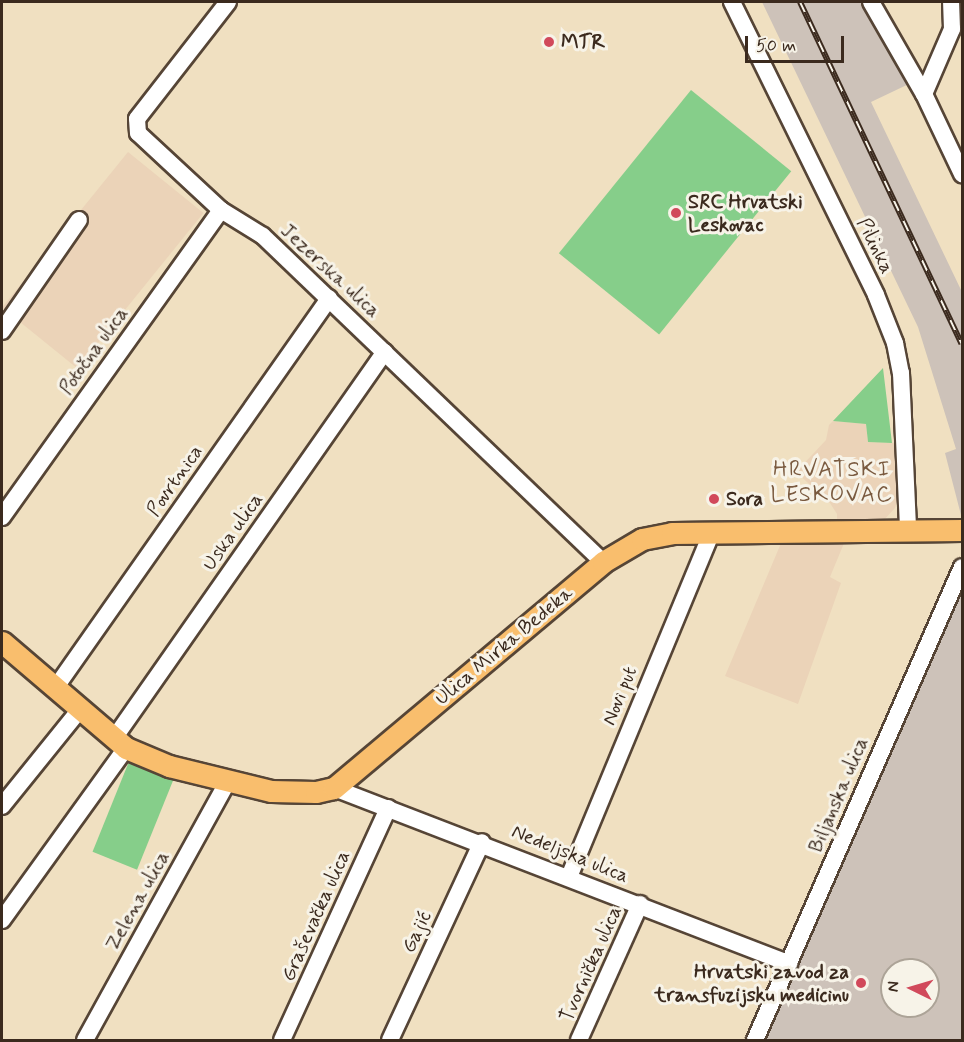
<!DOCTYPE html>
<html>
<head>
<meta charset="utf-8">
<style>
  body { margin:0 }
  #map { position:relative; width:964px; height:1042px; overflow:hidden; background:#f0e0c1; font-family:Mynerve,sans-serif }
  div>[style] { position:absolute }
  .built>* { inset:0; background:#ebd3b8; transform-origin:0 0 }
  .industrial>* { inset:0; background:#cdc2b9 }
  .green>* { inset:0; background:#86ce8a; transform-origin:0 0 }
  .roads { filter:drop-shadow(2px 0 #564536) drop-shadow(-2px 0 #564536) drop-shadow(0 2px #564536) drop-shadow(0 -2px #564536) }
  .minor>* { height:16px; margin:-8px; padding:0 8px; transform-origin:8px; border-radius:8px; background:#fff }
  .major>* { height:21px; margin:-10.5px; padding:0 10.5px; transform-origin:10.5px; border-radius:10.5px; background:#f9be6d }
  .rail>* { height:6px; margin-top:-3px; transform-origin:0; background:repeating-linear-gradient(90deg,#f7f3e8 0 11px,#3b2a1e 0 22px); box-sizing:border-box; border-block:2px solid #3b2a1e }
  .dots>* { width:16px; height:16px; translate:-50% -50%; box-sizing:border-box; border:3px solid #f7f3e8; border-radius:50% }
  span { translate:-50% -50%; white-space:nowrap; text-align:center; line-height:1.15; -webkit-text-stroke:6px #f7f3e8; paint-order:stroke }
  .poi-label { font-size:20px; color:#3b2a1e; font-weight:700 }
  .left { translate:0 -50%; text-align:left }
  .right { translate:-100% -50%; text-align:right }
  .street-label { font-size:20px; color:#3b2a1e }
  .quarter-label { font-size:22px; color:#7a5a3f; letter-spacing:1.5px }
  .frame { position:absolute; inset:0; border:3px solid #3b2a1e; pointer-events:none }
  .north { position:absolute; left:880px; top:958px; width:60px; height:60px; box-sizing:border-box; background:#f7f3e8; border:2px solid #aca397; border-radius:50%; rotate:275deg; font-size:16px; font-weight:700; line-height:24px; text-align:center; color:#3b2a1e }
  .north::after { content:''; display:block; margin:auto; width:21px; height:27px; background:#d1495b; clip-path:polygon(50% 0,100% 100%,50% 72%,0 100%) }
  .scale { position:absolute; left:745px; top:36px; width:99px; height:27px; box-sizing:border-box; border:3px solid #3b2a1e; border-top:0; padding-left:8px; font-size:18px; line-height:21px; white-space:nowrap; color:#3b2a1e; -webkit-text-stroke:4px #f7f3e8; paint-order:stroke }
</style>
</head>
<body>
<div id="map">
  <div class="built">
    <i style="left:128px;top:152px;width:97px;height:200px;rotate:39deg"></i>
    <i style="clip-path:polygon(833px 421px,866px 424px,868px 442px,898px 443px,899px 495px,895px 508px,883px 521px,837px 525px,837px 514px,830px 503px,796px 472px,826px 440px,829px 425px)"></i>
    <i style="clip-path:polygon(784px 536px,847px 536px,830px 577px,841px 583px,798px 704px,725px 676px)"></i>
  </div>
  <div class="industrial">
    <i style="clip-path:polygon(762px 2px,867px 2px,913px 82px,871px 102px,962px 292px,962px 519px,945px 453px,956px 449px,918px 327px)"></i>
    <i style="clip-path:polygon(evenodd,962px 579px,962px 1040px,762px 1040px,962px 579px,892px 970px,928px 970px,928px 1006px,892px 1006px,892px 970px)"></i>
  </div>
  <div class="green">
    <i style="left:691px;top:90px;width:129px;height:210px;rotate:39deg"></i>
    <i style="clip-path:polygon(883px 368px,892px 443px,868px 442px,866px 424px,833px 421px)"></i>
    <i style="left:130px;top:759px;width:48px;height:100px;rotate:22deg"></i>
  </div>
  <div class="roads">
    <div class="minor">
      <i style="left:228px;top:2px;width:148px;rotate:127.9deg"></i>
      <i style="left:137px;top:119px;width:14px;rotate:86deg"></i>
      <i style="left:138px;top:133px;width:113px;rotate:42.9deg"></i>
      <i style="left:221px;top:210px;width:49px;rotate:31.8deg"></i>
      <i style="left:263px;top:236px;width:471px;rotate:43.8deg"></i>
      <i style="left:732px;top:2px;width:326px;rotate:63.8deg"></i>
      <i style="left:876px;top:295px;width:52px;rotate:68.4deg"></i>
      <i style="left:895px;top:343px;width:31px;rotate:79deg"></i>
      <i style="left:901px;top:373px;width:156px;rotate:87.4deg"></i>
      <i style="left:871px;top:2px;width:106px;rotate:60.1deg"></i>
      <i style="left:924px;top:94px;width:89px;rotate:64.6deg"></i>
      <i style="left:924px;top:94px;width:71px;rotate:-66.7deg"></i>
      <i style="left:952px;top:29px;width:27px;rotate:-92deg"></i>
      <i style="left:2px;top:331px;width:135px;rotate:-55.3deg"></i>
      <i style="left:2px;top:517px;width:377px;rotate:-54.5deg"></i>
      <i style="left:56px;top:687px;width:475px;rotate:-54.9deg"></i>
      <i style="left:115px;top:737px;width:470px;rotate:-55deg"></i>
      <i style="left:334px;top:788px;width:488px;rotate:21.1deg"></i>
      <i style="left:2px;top:806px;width:126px;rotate:-51.1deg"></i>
      <i style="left:569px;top:877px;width:373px;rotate:-67.5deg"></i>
      <i style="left:2px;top:920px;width:212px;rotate:-54.2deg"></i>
      <i style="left:85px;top:1040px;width:296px;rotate:-61.1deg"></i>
      <i style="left:282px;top:1040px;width:255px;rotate:-65.4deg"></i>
      <i style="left:390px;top:1040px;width:218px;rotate:-65.1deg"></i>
      <i style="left:579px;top:1040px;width:149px;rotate:-65.8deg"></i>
      <i style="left:755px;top:1040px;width:516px;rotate:-66.36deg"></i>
    </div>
    <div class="major">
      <i style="left:2px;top:642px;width:163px;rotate:40.5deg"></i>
      <i style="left:126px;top:748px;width:47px;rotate:22.7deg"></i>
      <i style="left:169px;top:766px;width:105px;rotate:13.8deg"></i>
      <i style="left:271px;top:791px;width:45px;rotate:1.3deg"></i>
      <i style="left:316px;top:792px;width:18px;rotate:-13deg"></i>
      <i style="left:334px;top:788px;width:351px;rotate:-40deg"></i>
      <i style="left:603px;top:562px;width:45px;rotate:-30.5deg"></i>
      <i style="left:642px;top:539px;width:31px;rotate:-11deg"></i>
      <i style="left:672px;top:533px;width:290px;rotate:-0.6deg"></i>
    </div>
  </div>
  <div class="rail">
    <i style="left:800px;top:2px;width:378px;rotate:64.7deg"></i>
  </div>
  <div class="dots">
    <i style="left:549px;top:42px;background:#d1495b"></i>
    <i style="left:676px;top:213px;background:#d1495b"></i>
    <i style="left:714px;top:499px;background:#d1495b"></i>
    <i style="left:861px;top:983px;background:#d1495b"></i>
  </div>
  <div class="poi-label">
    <span class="left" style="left:561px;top:42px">MTR</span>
    <span class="left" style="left:688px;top:214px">SRC Hrvatski<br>Leskovac</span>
    <span class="left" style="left:726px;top:499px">Sora</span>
    <span class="right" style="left:849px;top:984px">Hrvatski zavod za<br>transfuzijsku medicinu</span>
  </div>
  <div class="street-label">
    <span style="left:875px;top:246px;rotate:64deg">Pilinka</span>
    <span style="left:330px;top:271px;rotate:43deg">Jezerska ulica</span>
    <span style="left:94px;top:351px;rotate:-54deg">Potočna ulica</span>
    <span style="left:175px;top:481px;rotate:-55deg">Povrtnica</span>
    <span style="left:233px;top:532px;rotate:-55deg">Uska ulica</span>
    <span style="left:504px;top:646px;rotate:-40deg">Ulica Mirka Bedeka</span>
    <span style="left:620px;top:696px;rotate:-68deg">Novi put</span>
    <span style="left:839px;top:795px;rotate:-67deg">Biljanska ulica</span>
    <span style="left:570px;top:854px;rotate:22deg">Nedeljska ulica</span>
    <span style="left:138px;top:901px;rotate:-61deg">Zelena ulica</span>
    <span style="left:316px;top:916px;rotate:-66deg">Graševačka ulica</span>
    <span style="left:417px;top:932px;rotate:-65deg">Gajić</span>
    <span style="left:591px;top:964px;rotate:-66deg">Tvornička ulica</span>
  </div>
  <div class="quarter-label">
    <span style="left:832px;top:483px">HRVATSKI<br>LESKOVAC</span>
  </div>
  <div class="frame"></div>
  <div class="north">N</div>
  <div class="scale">50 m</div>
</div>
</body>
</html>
